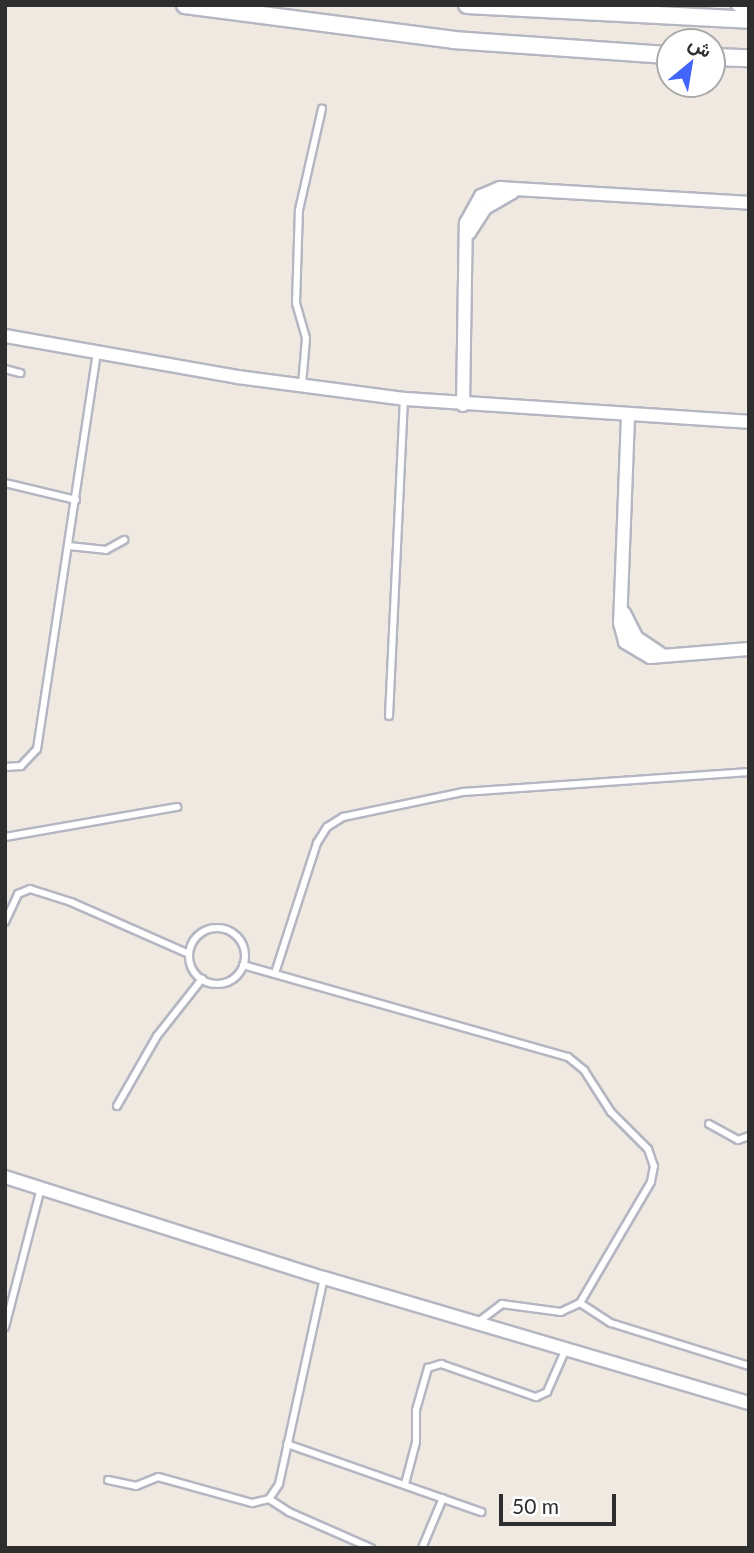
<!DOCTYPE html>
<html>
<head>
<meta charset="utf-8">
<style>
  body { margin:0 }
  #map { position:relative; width:754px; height:1553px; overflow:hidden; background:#efe9e1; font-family:Lato,Vazirmatn,sans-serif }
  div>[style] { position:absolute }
  .roads { filter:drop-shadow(2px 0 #b4b7c1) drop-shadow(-2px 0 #b4b7c1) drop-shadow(0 2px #b4b7c1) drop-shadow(0 -2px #b4b7c1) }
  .service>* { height:6px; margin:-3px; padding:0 3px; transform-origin:3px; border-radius:3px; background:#fff }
  .service>.ring { margin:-3px; padding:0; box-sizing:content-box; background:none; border:6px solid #fff; border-radius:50% }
  .minor>* { height:12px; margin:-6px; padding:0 6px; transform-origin:6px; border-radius:6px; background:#fff }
  .tertiary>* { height:16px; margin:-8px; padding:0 8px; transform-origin:8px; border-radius:8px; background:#fff }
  span { translate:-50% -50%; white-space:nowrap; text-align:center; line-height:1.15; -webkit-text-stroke:7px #fff; paint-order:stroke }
  .frame { position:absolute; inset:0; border:7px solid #2e2e2e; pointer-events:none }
  .north { position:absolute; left:656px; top:28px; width:70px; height:70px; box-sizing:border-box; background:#fff; border:2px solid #ababab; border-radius:50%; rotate:30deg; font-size:19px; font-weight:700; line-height:28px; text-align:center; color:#2e2e2e }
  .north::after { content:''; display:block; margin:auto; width:24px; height:32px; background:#4264fb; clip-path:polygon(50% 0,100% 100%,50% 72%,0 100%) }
  .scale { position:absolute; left:499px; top:1494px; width:117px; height:32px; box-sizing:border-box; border:4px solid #2e2e2e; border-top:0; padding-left:9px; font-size:21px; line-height:24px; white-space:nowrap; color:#2e2e2e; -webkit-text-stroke:5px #fff; paint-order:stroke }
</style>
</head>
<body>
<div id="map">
  <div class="roads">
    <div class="service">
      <i style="left:5px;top:369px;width:16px;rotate:15deg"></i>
      <i style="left:302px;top:385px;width:47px;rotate:-85.1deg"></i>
      <i style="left:306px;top:338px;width:36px;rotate:-106deg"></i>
      <i style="left:296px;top:303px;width:93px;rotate:-88.2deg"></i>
      <i style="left:299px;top:210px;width:104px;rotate:-77.2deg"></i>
      <i style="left:5px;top:483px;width:73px;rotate:13.5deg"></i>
      <i style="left:69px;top:546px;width:37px;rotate:6deg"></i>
      <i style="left:106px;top:550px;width:21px;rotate:-29deg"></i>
      <i style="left:389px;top:716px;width:317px;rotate:-87.3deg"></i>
      <i style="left:5px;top:767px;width:16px;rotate:-4deg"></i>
      <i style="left:21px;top:766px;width:23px;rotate:-47deg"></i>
      <i style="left:37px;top:749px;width:400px;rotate:-81.4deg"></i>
      <i style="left:5px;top:837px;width:175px;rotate:-9.9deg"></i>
      <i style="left:5px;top:922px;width:31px;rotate:-65deg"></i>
      <i style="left:18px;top:894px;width:13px;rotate:-23deg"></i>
      <i style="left:30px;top:889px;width:43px;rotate:17.6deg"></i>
      <i style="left:71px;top:902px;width:129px;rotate:23.8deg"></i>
      <i class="ring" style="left:189px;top:928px;width:50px;height:50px"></i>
      <i style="left:243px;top:965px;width:338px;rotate:15.8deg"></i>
      <i style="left:568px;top:1057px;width:21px;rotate:39deg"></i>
      <i style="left:584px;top:1070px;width:50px;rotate:57.3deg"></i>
      <i style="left:611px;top:1112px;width:52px;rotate:45deg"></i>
      <i style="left:648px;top:1149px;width:18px;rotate:71deg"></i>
      <i style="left:654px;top:1166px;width:16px;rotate:101deg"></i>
      <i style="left:651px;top:1182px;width:140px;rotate:120.4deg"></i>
      <i style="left:580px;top:1303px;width:21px;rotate:155deg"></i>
      <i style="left:561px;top:1312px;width:60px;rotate:-172.3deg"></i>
      <i style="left:502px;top:1304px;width:30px;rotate:143deg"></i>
      <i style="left:275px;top:973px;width:137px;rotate:-72.1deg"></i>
      <i style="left:317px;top:843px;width:19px;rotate:-58deg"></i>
      <i style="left:327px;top:827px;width:19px;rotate:-32deg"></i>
      <i style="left:343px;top:817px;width:123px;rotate:-11.8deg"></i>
      <i style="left:463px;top:792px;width:287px;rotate:-4deg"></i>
      <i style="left:117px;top:1106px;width:81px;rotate:-60.3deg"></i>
      <i style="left:157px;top:1036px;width:73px;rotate:-51.7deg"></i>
      <i style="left:709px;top:1124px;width:33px;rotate:29deg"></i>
      <i style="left:738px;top:1140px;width:12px;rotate:-20deg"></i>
      <i style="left:580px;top:1303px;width:37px;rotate:33deg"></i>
      <i style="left:611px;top:1323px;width:145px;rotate:17.3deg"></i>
      <i style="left:5px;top:1327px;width:144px;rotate:-75.5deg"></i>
      <i style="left:287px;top:1444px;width:206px;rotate:19.3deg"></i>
      <i style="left:108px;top:1480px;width:29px;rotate:12deg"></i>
      <i style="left:136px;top:1486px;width:24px;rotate:-22deg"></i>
      <i style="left:158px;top:1477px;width:98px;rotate:15.5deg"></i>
      <i style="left:252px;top:1503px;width:17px;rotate:-13deg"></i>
      <i style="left:269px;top:1499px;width:18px;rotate:-56deg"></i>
      <i style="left:279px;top:1484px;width:211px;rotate:-77.7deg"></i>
      <i style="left:405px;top:1484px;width:43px;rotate:-75.3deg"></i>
      <i style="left:416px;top:1442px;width:32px;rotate:-90deg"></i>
      <i style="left:416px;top:1410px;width:44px;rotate:-74.1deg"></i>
      <i style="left:428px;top:1368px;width:14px;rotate:-17deg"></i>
      <i style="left:441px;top:1364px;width:101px;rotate:19.2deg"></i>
      <i style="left:536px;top:1397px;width:12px;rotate:-24deg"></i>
      <i style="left:547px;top:1392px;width:45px;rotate:-66.3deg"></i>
      <i style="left:269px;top:1499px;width:24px;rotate:33deg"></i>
      <i style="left:289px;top:1512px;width:90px;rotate:23.7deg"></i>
      <i style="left:422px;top:1548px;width:54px;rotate:-67.2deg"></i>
    </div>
    <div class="minor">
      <i style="left:738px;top:5px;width:12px;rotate:24deg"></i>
      <i style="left:469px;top:233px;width:30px;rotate:-57deg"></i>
      <i style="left:485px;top:208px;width:32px;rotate:-30deg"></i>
      <i style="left:5px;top:336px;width:237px;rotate:10deg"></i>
      <i style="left:238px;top:377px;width:167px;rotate:7.5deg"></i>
      <i style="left:404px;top:399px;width:346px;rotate:3.8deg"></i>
      <i style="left:463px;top:405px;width:182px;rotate:-89.1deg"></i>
      <i style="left:466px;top:223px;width:31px;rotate:-61deg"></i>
      <i style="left:481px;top:196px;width:21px;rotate:-23deg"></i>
      <i style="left:500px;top:188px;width:249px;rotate:3.4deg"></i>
      <i style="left:628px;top:417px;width:206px;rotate:92.2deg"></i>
      <i style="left:620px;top:623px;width:20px;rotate:75deg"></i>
      <i style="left:625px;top:642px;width:29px;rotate:31deg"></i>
      <i style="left:650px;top:657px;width:99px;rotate:-4.6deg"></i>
      <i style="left:624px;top:613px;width:28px;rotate:63deg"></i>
      <i style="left:637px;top:638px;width:30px;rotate:34deg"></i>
      <i style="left:5px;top:1177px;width:335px;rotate:17.6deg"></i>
      <i style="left:324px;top:1278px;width:443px;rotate:16.4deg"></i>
    </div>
    <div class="tertiary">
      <i style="left:185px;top:5px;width:270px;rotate:7.4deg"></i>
      <i style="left:453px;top:40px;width:218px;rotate:4deg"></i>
      <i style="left:467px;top:5px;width:282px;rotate:3deg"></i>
      <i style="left:712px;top:57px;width:37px;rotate:2deg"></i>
    </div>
  </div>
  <div class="frame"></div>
  <div class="north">ش</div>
  <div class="scale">50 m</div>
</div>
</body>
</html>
